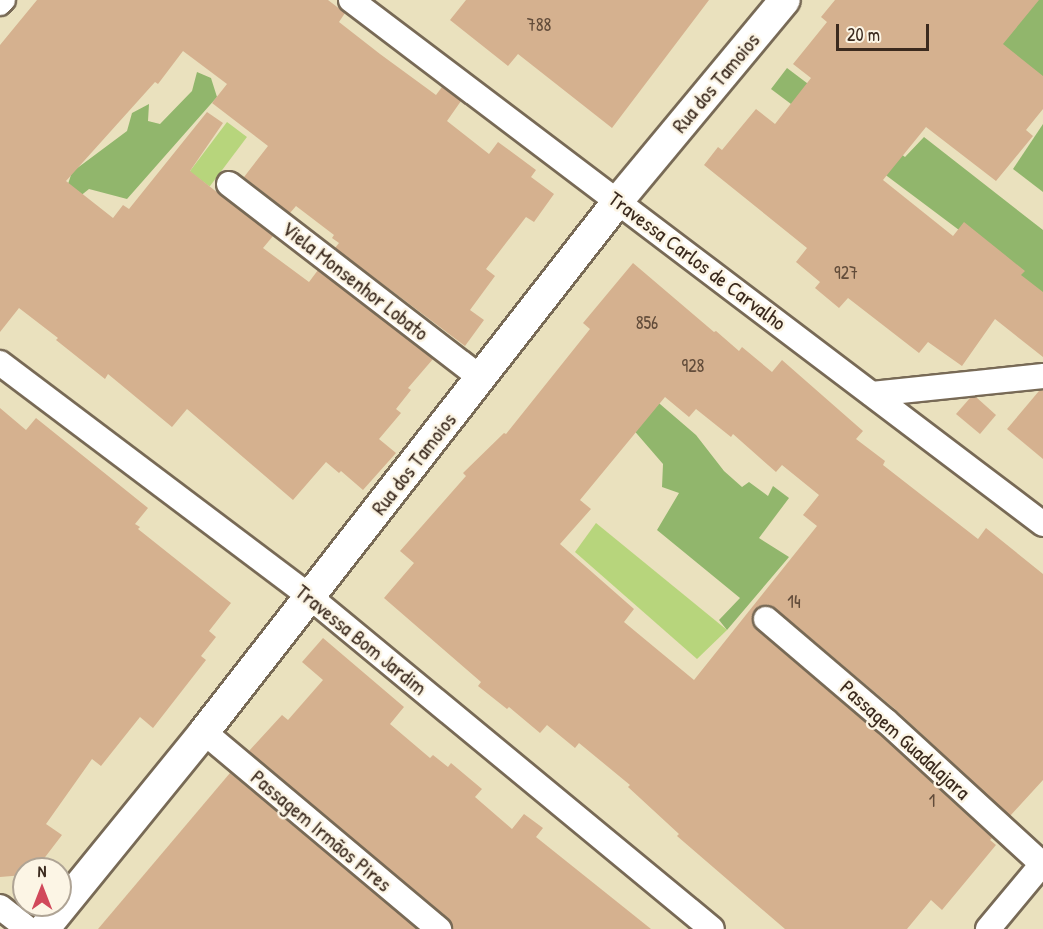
<!DOCTYPE html>
<html>
<head>
<meta charset="utf-8">
<style>
  body { margin:0 }
  #map { position:relative; width:1043px; height:929px; overflow:hidden; background:#eae1be; font-family:"Patrick Hand",sans-serif }
  div>[style] { position:absolute }
  .green>* { inset:0; background:#b7d57c; transform-origin:0 0 }
  .forest>* { inset:0; background:#91b66c }
  .building>* { inset:0; background:#d5b18f }
  .roads { filter:drop-shadow(2px 0 #786a56) drop-shadow(-2px 0 #786a56) drop-shadow(0 2px #786a56) drop-shadow(0 -2px #786a56) }
  .minor>* { height:24px; margin:-12px; padding:0 12px; transform-origin:12px; border-radius:12px; background:#fff }
  .tertiary>* { height:30px; margin:-15px; padding:0 15px; transform-origin:15px; border-radius:15px; background:#fff }
  span { translate:-50% -50%; white-space:nowrap; text-align:center; line-height:1.15; -webkit-text-stroke:5px #fcf5e5; paint-order:stroke }
  .number-label { font-size:18px; color:#624c3a }
  .number-label span { -webkit-text-stroke-width:0 }
  .street-label { font-size:21px; color:#3b2a1e }
  .north { position:absolute; left:12px; top:857px; width:60px; height:60px; box-sizing:border-box; background:#fcf5e5; border:2px solid #afa495; border-radius:50%; rotate:0deg; font-size:16px; font-weight:700; line-height:24px; text-align:center; color:#3b2a1e }
  .north::after { content:''; display:block; margin:auto; width:21px; height:27px; background:#d1495b; clip-path:polygon(50% 0,100% 100%,50% 72%,0 100%) }
  .scale { position:absolute; left:836px; top:24px; width:93px; height:27px; box-sizing:border-box; border:3px solid #3b2a1e; border-top:0; padding-left:8px; font-size:18px; line-height:21px; white-space:nowrap; color:#3b2a1e; -webkit-text-stroke:4px #fcf5e5; paint-order:stroke }
</style>
</head>
<body>
<div id="map">
  <div class="green">
    <i style="left:227px;top:122px;width:25px;height:62px;rotate:37deg"></i>
    <i style="clip-path:polygon(596px 523px,727px 630px,697px 659px,575px 552px)"></i>
  </div>
  <div class="forest">
    <i style="clip-path:polygon(1031px 0,1043px 0,1043px 81px,998px 48px)"></i>
    <i style="clip-path:polygon(787px 68px,905px 157px,924px 137px,1043px 230px,1043px 293px,771px 89px)"></i>
    <i style="clip-path:polygon(197px 72px,211px 78px,217px 97px,127px 199px,89px 189px,69px 205px,65px 193px,72px 172px,127px 131px,132px 113px,149px 104px,148px 121px,160px 124px,192px 91px)"></i>
    <i style="clip-path:polygon(1043px 124px,1043px 192px,1013px 169px)"></i>
    <i style="clip-path:polygon(653px 398px,696px 435px,724px 471px,742px 487px,749px 482px,768px 496px,773px 486px,789px 498px,759px 538px,789px 557px,727px 630px,719px 620px,740px 598px,657px 530px,679px 493px,662px 487px,663px 464px,631px 427px)"></i>
  </div>
  <div class="building">
    <i style="clip-path:polygon(37px 0,328px 0,345px 13px,339px 22px,380px 54px,436px 95px,442px 87px,461px 101px,447px 121px,489px 154px,498px 142px,536px 170px,531px 177px,554px 194px,534px 222px,526px 217px,486px 269px,495px 276px,470px 310px,484px 320px,465px 346px,335px 248px,339px 243px,332px 238px,334px 235px,296px 206px,290px 213px,244px 177px,268px 146px,212px 103px,227px 84px,183px 51px,158px 84px,155px 82px,66px 181px,113px 218px,123px 205px,129px 209px,207px 112px,223px 123px,190px 171px,273px 236px,263px 248px,309px 282px,318px 270px,433px 359px,408px 388px,411px 390px,396px 409px,401px 413px,379px 439px,396px 453px,363px 490px,341px 471px,339px 473px,326px 462px,293px 500px,187px 409px,172px 427px,108px 374px,105px 379px,56px 340px,58px 338px,19px 308px,0 332px,0 45px)"></i>
    <i style="clip-path:polygon(466px 0,709px 0,612px 128px,518px 54px,508px 66px,450px 20px)"></i>
    <i style="clip-path:polygon(835px 0,1039px 0,1003px 44px,1043px 76px,1043px 109px,1026px 130px,1033px 136px,996px 181px,926px 127px,883px 180px,953px 236px,964px 222px,1025px 271px,1021px 275px,1043px 292px,1043px 357px,995px 319px,962px 366px,928px 342px,919px 353px,848px 298px,839px 308px,815px 288px,820px 282px,796px 262px,807px 248px,704px 165px,718px 147px,722px 150px,756px 109px,775px 124px,811px 78px,793px 64px,827px 22px,821px 17px)"></i>
    <i style="clip-path:polygon(evenodd,633px 263px,714px 332px,716px 331px,739px 351px,742px 347px,772px 372px,782px 360px,863px 431px,856px 439px,885px 461px,883px 465px,978px 539px,986px 528px,1043px 574px,1043px 780px,1010px 816px,896px 710px,775px 608px,762px 605px,752px 616px,757px 630px,877px 732px,992px 838px,990px 840px,996px 845px,942px 910px,931px 900px,907px 929px,785px 929px,677px 836px,679px 834px,628px 787px,630px 785px,579px 743px,575px 748px,547px 725px,540px 733px,509px 707px,507px 709px,478px 686px,481px 682px,384px 598px,414px 563px,400px 551px,466px 476px,463px 473px,504px 433px,506px 434px,590px 329px,583px 323px,633px 263px,665px 397px,689px 417px,696px 409px,731px 437px,733px 434px,776px 472px,782px 465px,819px 495px,803px 515px,817px 526px,694px 680px,624px 622px,634px 609px,560px 544px,591px 509px,580px 500px,665px 397px)"></i>
    <i style="clip-path:polygon(1043px 390px,1043px 459px,1007px 429px,1039px 391px)"></i>
    <i style="clip-path:polygon(976px 397px,996px 415px,980px 434px,956px 414px,970px 398px)"></i>
    <i style="clip-path:polygon(0 408px,26px 430px,36px 418px,148px 508px,135px 524px,140px 527px,138px 529px,231px 603px,209px 631px,216px 637px,201px 656px,206px 660px,153px 728px,140px 717px,101px 766px,92px 759px,46px 824px,62px 835px,36px 869px,24px 869px,24px 875px,0 877px)"></i>
    <i style="clip-path:polygon(323px 638px,404px 707px,390px 724px,430px 758px,433px 755px,448px 767px,451px 763px,482px 789px,475px 797px,512px 829px,524px 814px,543px 828px,536px 837px,651px 929px,453px 929px,448px 918px,249px 751px,282px 715px,288px 720px,323px 680px,302px 662px)"></i>
    <i style="clip-path:polygon(230px 773px,417px 929px,98px 929px)"></i>
  </div>
  <div class="roads">
    <div class="minor">
      <i style="left:351px;top:0;width:868px;rotate:37.13deg"></i>
      <i style="left:0;top:3px;width:4px;rotate:-45deg"></i>
      <i style="left:229px;top:184px;width:318px;rotate:37.6deg"></i>
      <i style="left:0;top:363px;width:388px;rotate:37deg"></i>
      <i style="left:310px;top:597px;width:521px;rotate:39.55deg"></i>
      <i style="left:872px;top:394px;width:172px;rotate:-6deg"></i>
      <i style="left:766px;top:619px;width:157px;rotate:40.4deg"></i>
      <i style="left:886px;top:721px;width:213px;rotate:42.5deg"></i>
      <i style="left:204px;top:732px;width:307px;rotate:40deg"></i>
      <i style="left:0;top:907px;width:36px;rotate:38deg"></i>
      <i style="left:988px;top:929px;width:86px;rotate:-50.2deg"></i>
    </div>
    <div class="tertiary">
      <i style="left:44px;top:929px;width:254px;rotate:-50.9deg"></i>
      <i style="left:204px;top:732px;width:673px;rotate:-52.06deg"></i>
      <i style="left:618px;top:201px;width:261px;rotate:-50.3deg"></i>
    </div>
  </div>
  <div class="number-label">
    <span style="left:539px;top:25px">788</span>
    <span style="left:846px;top:273px">927</span>
    <span style="left:647px;top:323px">856</span>
    <span style="left:693px;top:366px">928</span>
    <span style="left:794px;top:602px">14</span>
    <span style="left:932px;top:801px">1</span>
  </div>
  <div class="street-label">
    <span style="left:716px;top:83px;rotate:-50deg">Rua dos Tamoios</span>
    <span style="left:697px;top:261px;rotate:37deg">Travessa Carlos de Carvalho</span>
    <span style="left:355px;top:281px;rotate:38deg">Viela Monsenhor Lobato</span>
    <span style="left:414px;top:464px;rotate:-52deg">Rua dos Tamoios</span>
    <span style="left:361px;top:640px;rotate:39deg">Travessa Bom Jardim</span>
    <span style="left:905px;top:740px;rotate:42deg">Passagem Guadalajara</span>
    <span style="left:321px;top:831px;rotate:40deg">Passagem Irmãos Pires</span>
  </div>
  <div class="north">N</div>
  <div class="scale">20 m</div>
</div>
</body>
</html>
